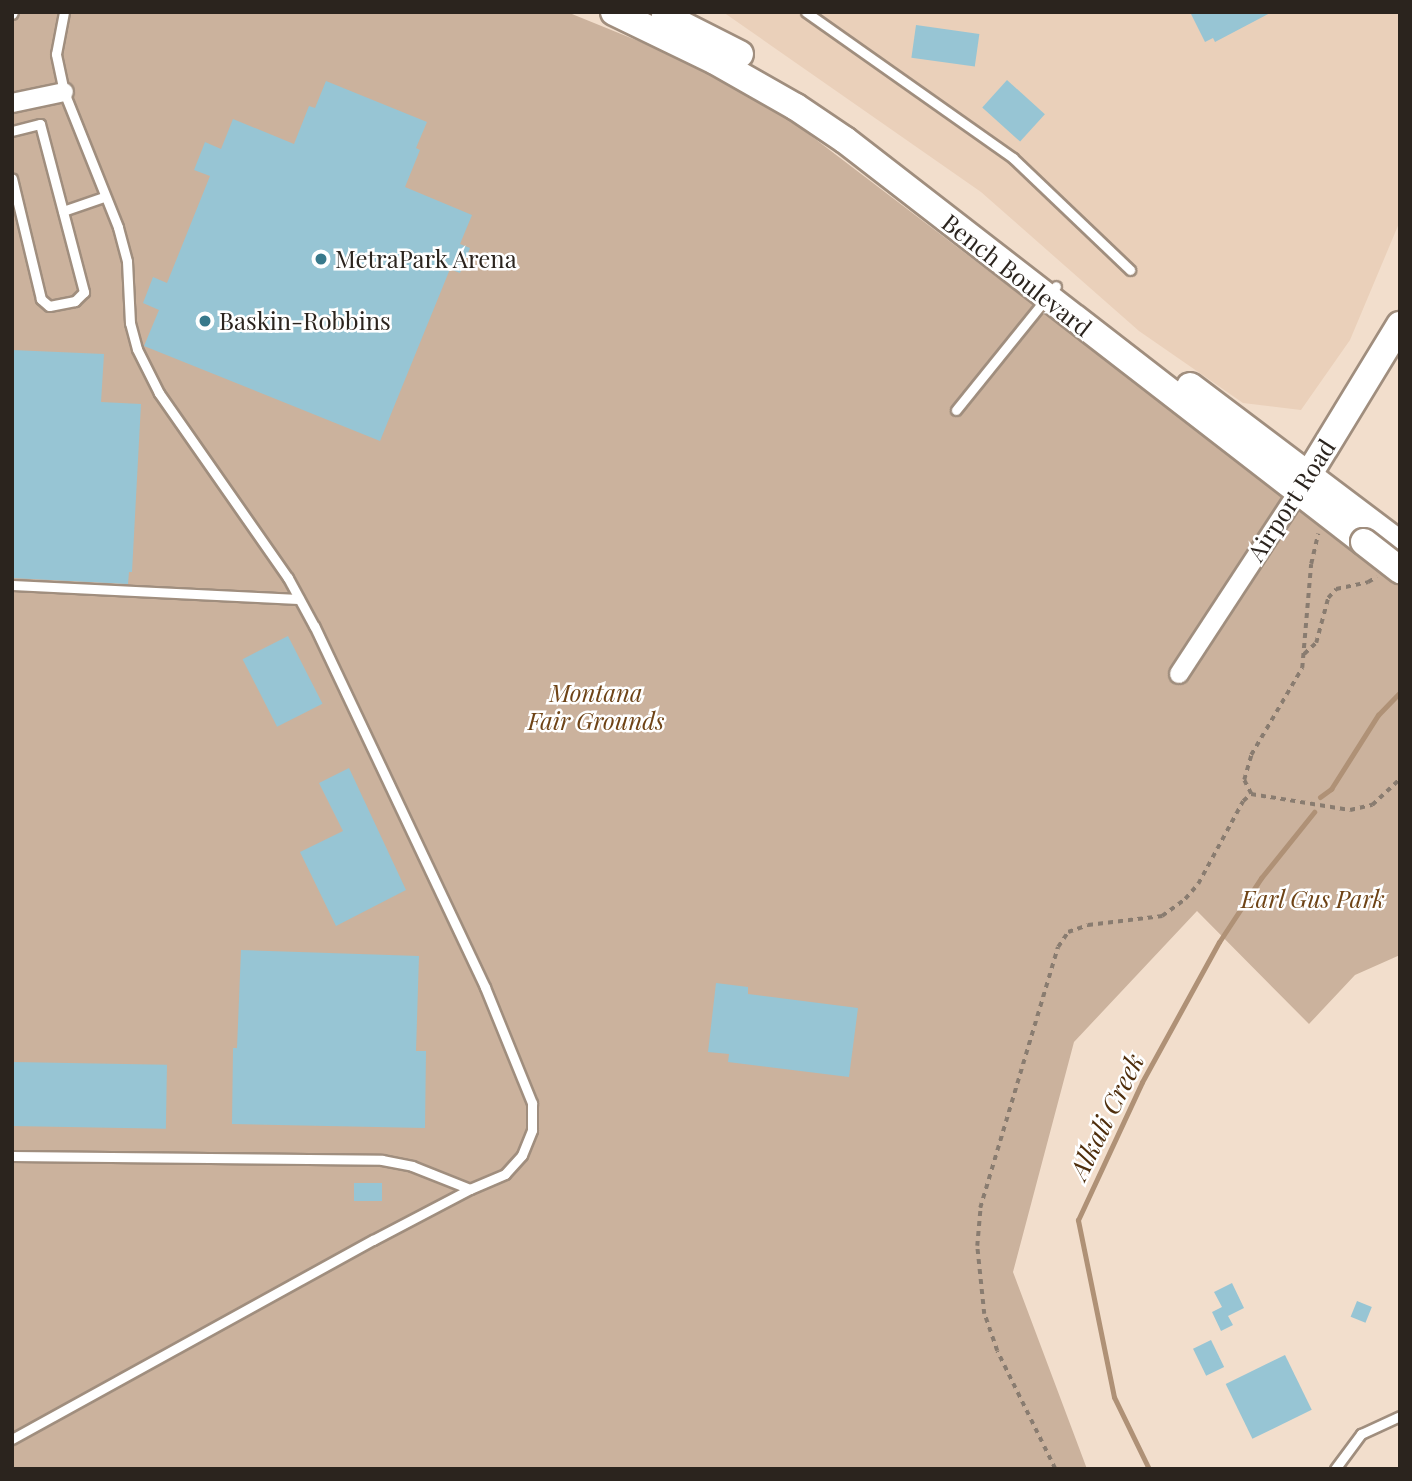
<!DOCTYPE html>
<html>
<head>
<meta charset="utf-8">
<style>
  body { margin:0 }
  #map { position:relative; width:1412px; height:1481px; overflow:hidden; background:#f2decc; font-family:"Playfair Display",serif }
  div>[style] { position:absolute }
  .built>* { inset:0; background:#ead0ba }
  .green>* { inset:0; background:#cbb29d }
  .stream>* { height:5px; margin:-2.5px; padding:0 2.5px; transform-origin:2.5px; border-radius:2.5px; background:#af9176 }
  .building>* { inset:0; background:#97c5d4; transform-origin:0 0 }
  .path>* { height:3.5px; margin-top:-1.75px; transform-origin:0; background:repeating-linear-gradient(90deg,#897c70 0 5px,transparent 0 10px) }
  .roads { filter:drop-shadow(2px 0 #a08e7e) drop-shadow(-2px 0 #a08e7e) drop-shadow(0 2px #a08e7e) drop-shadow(0 -2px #a08e7e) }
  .lane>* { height:9px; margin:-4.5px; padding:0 4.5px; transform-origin:4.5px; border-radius:4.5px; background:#fff }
  .street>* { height:18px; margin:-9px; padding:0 9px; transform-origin:9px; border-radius:9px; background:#fff }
  .secondary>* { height:26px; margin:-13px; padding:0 13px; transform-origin:13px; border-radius:13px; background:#fff }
  .bridges { filter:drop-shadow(2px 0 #a08e7e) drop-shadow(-2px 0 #a08e7e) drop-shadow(0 2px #a08e7e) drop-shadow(0 -2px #a08e7e) }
  .secondary-bridge>* { height:26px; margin:-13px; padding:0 13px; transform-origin:13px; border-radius:13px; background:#fff }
  .dots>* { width:19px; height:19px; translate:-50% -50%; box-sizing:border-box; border:4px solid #fff; border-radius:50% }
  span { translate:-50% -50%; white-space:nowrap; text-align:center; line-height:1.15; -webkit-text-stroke:5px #fff; paint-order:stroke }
  .poi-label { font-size:24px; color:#2b241e }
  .left { translate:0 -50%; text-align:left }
  .street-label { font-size:24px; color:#2b241e }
  .park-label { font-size:24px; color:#6e4316; font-style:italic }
  .water-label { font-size:26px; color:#4f2e0c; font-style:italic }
  .frame { position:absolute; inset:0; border:14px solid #2b241e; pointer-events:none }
</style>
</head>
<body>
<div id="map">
  <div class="built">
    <i style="clip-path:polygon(723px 12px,1400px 12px,1400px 221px,1350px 340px,1301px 410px,1243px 403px,1139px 331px,981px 192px)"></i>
  </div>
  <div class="green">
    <i style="clip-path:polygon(12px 12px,567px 12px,690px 62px,785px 116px,1400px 584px,1400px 955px,1355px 975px,1309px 1024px,1197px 911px,1074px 1042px,1013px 1272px,1087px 1469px,12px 1469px)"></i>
  </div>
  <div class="stream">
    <i style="left:1320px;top:797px;width:14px;rotate:-36deg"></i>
    <i style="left:1331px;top:789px;width:88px;rotate:-57.6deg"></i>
    <i style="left:1378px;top:715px;width:32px;rotate:-46deg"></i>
    <i style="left:1149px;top:1469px;width:80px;rotate:-115.9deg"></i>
    <i style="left:1114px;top:1397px;width:181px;rotate:-101.5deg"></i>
    <i style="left:1078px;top:1220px;width:152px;rotate:-65.1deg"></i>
    <i style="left:1142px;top:1082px;width:160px;rotate:-61.2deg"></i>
    <i style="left:1219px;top:942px;width:77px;rotate:-56.7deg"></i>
    <i style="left:1261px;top:878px;width:85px;rotate:-51.2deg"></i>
  </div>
  <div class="building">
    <i style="clip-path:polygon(1190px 12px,1272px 12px,1215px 42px,1213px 38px,1205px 42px)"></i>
    <i style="left:916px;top:25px;width:64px;height:33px;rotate:8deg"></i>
    <i style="left:1007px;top:80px;width:51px;height:37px;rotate:42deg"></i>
    <i style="clip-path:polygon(326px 81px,427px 122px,416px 148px,420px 150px,405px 187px,472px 215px,460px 244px,470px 248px,460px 273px,450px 269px,380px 441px,144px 346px,159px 310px,143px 303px,153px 277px,167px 283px,210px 176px,194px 170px,205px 142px,221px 149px,233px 119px,294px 144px,309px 106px,315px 108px)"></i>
    <i style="clip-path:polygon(12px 350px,104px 354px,101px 402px,141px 404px,132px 572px,129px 572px,128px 584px,12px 578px)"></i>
    <i style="left:288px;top:636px;width:76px;height:51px;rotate:63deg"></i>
    <i style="clip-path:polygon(349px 768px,406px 890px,336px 926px,300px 852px,343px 831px,319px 783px)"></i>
    <i style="clip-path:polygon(241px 950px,419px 956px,416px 1051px,426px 1051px,425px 1128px,232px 1124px,233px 1048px,237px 1048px)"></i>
    <i style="clip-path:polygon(716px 983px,748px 987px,748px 994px,858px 1008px,849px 1077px,728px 1062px,729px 1054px,708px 1052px)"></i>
    <i style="left:12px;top:1062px;width:155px;height:64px;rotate:1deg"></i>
    <i style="left:354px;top:1183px;width:28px;height:18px"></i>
    <i style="clip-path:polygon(1232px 1283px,1244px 1308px,1228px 1316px,1233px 1325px,1221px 1331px,1212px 1312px,1222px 1307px,1214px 1292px)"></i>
    <i style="left:1357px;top:1301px;width:16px;height:17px;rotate:22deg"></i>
    <i style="left:1211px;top:1340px;width:30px;height:20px;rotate:64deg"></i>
    <i style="left:1285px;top:1355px;width:61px;height:66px;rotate:64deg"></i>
  </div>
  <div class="path">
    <i style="left:1304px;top:654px;width:16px;rotate:-43deg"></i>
    <i style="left:1316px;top:643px;width:47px;rotate:-75.1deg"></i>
    <i style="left:1328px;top:598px;width:12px;rotate:-48deg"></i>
    <i style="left:1336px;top:589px;width:33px;rotate:-12deg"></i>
    <i style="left:1368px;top:582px;width:10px;rotate:-29deg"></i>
    <i style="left:1251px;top:794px;width:16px;rotate:-117deg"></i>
    <i style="left:1244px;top:780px;width:26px;rotate:-74deg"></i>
    <i style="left:1251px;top:755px;width:101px;rotate:-59.6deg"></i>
    <i style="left:1302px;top:668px;width:104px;rotate:-85.1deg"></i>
    <i style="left:1311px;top:564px;width:31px;rotate:-77deg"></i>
    <i style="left:1055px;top:1469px;width:131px;rotate:-116.2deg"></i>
    <i style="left:997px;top:1351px;width:39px;rotate:-109deg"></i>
    <i style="left:984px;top:1314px;width:68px;rotate:-95.9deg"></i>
    <i style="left:977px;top:1246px;width:38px;rotate:-85deg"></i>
    <i style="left:980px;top:1208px;width:272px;rotate:-73.4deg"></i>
    <i style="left:1058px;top:947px;width:18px;rotate:-56deg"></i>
    <i style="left:1068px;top:932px;width:21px;rotate:-19deg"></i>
    <i style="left:1088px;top:925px;width:75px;rotate:-6.9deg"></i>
    <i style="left:1162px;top:916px;width:29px;rotate:-36deg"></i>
    <i style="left:1185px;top:899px;width:20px;rotate:-49deg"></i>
    <i style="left:1198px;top:884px;width:94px;rotate:-61.5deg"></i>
    <i style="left:1243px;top:801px;width:11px;rotate:-41deg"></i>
    <i style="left:1251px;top:794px;width:100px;rotate:9.2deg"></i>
    <i style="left:1350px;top:810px;width:23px;rotate:-13deg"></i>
    <i style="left:1372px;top:805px;width:38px;rotate:-43deg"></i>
  </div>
  <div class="roads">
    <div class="lane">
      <i style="left:806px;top:12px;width:253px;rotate:35.2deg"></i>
      <i style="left:1013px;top:158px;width:162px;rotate:43.7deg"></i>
      <i style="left:12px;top:14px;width:2px;rotate:-63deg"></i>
      <i style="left:12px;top:131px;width:29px;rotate:-14deg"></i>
      <i style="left:40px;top:124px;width:174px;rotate:75.3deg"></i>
      <i style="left:84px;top:292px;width:13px;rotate:135deg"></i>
      <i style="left:75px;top:301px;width:26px;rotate:169deg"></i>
      <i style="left:49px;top:306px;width:11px;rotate:-139deg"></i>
      <i style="left:41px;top:299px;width:124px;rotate:-103.5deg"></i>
      <i style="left:63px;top:211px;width:43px;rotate:-18.9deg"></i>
      <i style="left:956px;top:410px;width:159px;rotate:-51.1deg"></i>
      <i style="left:12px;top:585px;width:287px;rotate:2.8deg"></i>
      <i style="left:12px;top:1156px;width:370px;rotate:0.6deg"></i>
      <i style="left:382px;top:1160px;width:31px;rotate:11deg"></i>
      <i style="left:412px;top:1166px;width:62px;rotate:21.6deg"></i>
      <i style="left:12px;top:1439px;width:412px;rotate:-28.9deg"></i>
      <i style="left:373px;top:1240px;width:110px;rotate:-27.7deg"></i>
      <i style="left:470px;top:1189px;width:38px;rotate:-23deg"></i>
      <i style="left:505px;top:1174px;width:25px;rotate:-48deg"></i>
      <i style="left:522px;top:1155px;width:27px;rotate:-68deg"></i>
      <i style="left:532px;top:1130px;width:27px;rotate:-90deg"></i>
      <i style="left:532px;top:1103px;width:125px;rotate:-112.1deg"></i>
      <i style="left:485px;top:987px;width:399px;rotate:-115.3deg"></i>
      <i style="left:314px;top:626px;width:55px;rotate:-118.4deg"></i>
      <i style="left:288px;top:578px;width:226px;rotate:-124.9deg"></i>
      <i style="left:159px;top:393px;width:49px;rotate:-116.6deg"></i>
      <i style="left:137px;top:349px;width:27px;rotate:-105deg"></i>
      <i style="left:130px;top:323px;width:62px;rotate:-92.8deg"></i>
      <i style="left:127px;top:261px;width:35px;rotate:-105deg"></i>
      <i style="left:118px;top:227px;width:145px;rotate:-111.8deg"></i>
      <i style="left:64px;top:92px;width:39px;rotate:-102deg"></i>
      <i style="left:56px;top:54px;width:43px;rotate:-79.2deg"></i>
      <i style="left:1335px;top:1469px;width:44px;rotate:-53.4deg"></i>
      <i style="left:1361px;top:1434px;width:43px;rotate:-24.8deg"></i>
    </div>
    <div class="street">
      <i style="left:12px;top:103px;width:53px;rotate:-11.9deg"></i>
      <i style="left:1179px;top:674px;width:217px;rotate:-56.8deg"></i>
    </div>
    <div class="secondary">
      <i style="left:614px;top:12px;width:112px;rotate:25.9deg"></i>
      <i style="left:715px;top:61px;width:93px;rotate:29.6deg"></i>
      <i style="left:796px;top:107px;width:59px;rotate:34deg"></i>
      <i style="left:845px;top:140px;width:656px;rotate:37.76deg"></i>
      <i style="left:665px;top:16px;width:84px;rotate:26.9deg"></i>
      <i style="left:1190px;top:386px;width:263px;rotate:37deg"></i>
      <i style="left:1301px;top:487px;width:190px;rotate:-58.6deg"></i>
    </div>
  </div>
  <div class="bridges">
    <div class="secondary-bridge">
      <i style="left:1364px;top:542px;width:46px;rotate:37.9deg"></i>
    </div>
  </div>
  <div class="dots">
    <i style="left:321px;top:259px;background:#38798b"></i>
    <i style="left:205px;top:321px;background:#38798b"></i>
  </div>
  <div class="poi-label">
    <span class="left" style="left:335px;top:259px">MetraPark Arena</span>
    <span class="left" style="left:219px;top:321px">Baskin-Robbins</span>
  </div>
  <div class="street-label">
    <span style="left:1017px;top:275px;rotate:38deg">Bench Boulevard</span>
    <span style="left:1291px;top:500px;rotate:-57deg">Airport Road</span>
  </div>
  <div class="park-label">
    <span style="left:596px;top:707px">Montana<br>Fair Grounds</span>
    <span style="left:1313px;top:899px">Earl Gus Park</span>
  </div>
  <div class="water-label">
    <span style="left:1106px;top:1116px;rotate:-64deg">Alkali Creek</span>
  </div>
  <div class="frame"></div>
</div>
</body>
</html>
